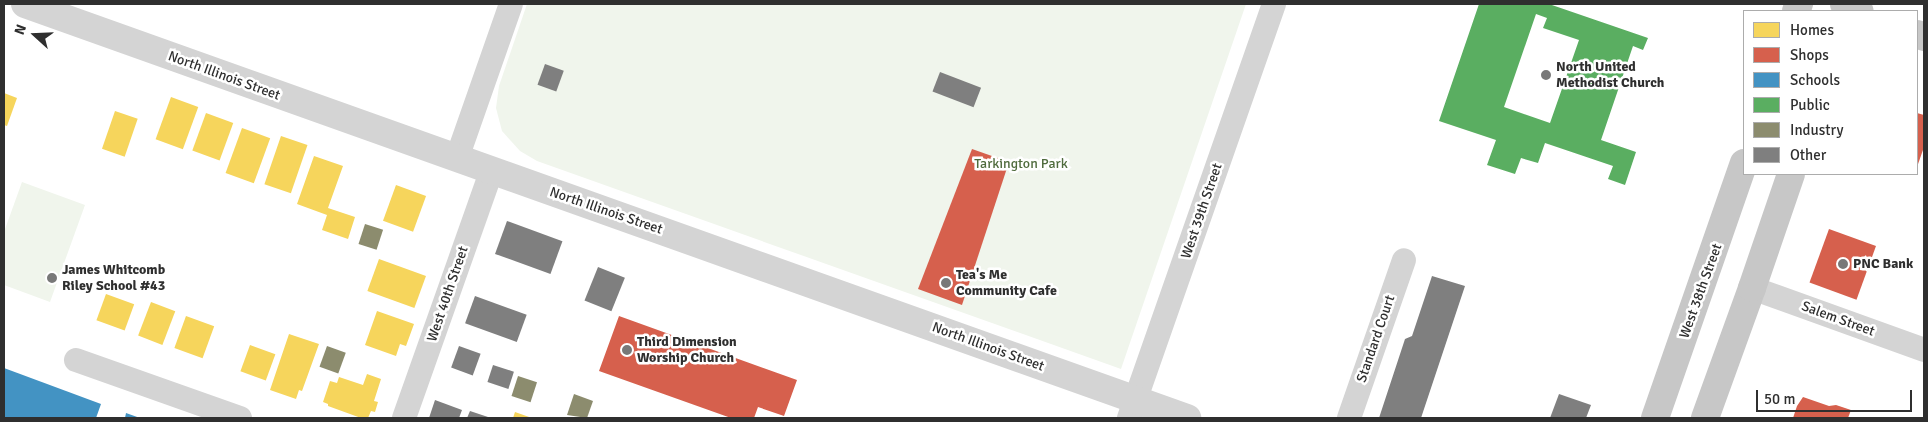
<!DOCTYPE html>
<html>
<head>
<meta charset="utf-8">
<style>
  body { margin:0 }
  #map { position:relative; width:1928px; height:422px; overflow:hidden; background:#fff; font-family:Signika,sans-serif }
  div>[style] { position:absolute }
  .green>* { inset:0; background:#f0f5ec }
  .homes>* { inset:0; background:#f6d55c; transform-origin:0 0 }
  .shops>* { inset:0; background:#d6604d; transform-origin:0 0 }
  .schools>* { inset:0; background:#4393c3 }
  .public>* { inset:0; background:#5aae61 }
  .industry>* { inset:0; background:#8c8c6e; transform-origin:0 0 }
  .building>* { inset:0; background:#7f7f7f; transform-origin:0 0 }
  .minor>* { height:24px; margin:-12px; padding:0 12px; transform-origin:12px; border-radius:12px; background:#d4d4d4 }
  .tertiary>* { height:28px; margin:-14px; padding:0 14px; transform-origin:14px; border-radius:14px; background:#d4d4d4 }
  .primary>* { height:28px; margin:-14px; padding:0 14px; transform-origin:14px; border-radius:14px; background:#c7c7c7 }
  .dots>* { width:14px; height:14px; translate:-50% -50%; box-sizing:border-box; border:2px solid #fff; border-radius:50% }
  span { translate:-50% -50%; white-space:nowrap; text-align:center; line-height:1.15; -webkit-text-stroke:5px #fff; paint-order:stroke }
  .poi-label { font-size:14px; color:#2f2f2f; font-weight:700 }
  .left { translate:0 -50%; text-align:left }
  .street-label { font-size:14px; color:#2f2f2f }
  .park-label { font-size:14px; color:#4f6b3d }
  .frame { position:absolute; inset:0; border:5px solid #2f2f2f; pointer-events:none }
  .legend { position:absolute; left:1743px; top:10px; width:175px; height:165px; box-sizing:border-box; background:#fff; border:1px solid #acacac; margin:0; padding:6px 9px; list-style:none; font-size:15px; color:#2f2f2f }
  .legend li { display:flex; align-items:center; gap:10px; height:25px }
  .legend b { width:25px; border:1px solid #acacac }
  .north { position:absolute; left:10px; top:10px; width:50px; height:50px; -webkit-text-stroke:4px #fff; paint-order:stroke; rotate:290deg; font-size:14px; font-weight:700; line-height:20px; text-align:center; color:#2f2f2f }
  .north::after { content:''; display:block; margin:auto; width:18px; height:22px; background:#2f2f2f; clip-path:polygon(50% 0,100% 100%,50% 72%,0 100%) }
  .scale { position:absolute; left:1756px; top:390px; width:156px; height:22px; box-sizing:border-box; border:2px solid #2f2f2f; border-top:0; padding-left:6px; font-size:15px; line-height:18px; white-space:nowrap; color:#2f2f2f; -webkit-text-stroke:4px #fff; paint-order:stroke }
</style>
</head>
<body>
<div id="map">
  <div class="green">
    <i style="clip-path:polygon(527px 4px,1246px 4px,1121px 369px,537px 161px,520px 151px,502px 131px,496px 108px,499px 86px)"></i>
    <i style="clip-path:polygon(22px 182px,85px 205px,50px 302px,4px 285px,4px 232px)"></i>
  </div>
  <div class="homes">
    <i style="clip-path:polygon(4px 93px,17px 98px,7px 126px,4px 125px)"></i>
    <i style="left:171px;top:97px;width:29px;height:45px;rotate:20deg"></i>
    <i style="left:115px;top:111px;width:24px;height:40px;rotate:19deg"></i>
    <i style="left:206px;top:113px;width:29px;height:40px;rotate:20deg"></i>
    <i style="left:242px;top:128px;width:30px;height:48px;rotate:20deg"></i>
    <i style="left:281px;top:136px;width:28px;height:51px;rotate:19deg"></i>
    <i style="clip-path:polygon(314px 156px,343px 166px,328px 208px,355px 217px,348px 239px,322px 230px,327px 215px,297px 204px)"></i>
    <i style="left:396px;top:185px;width:32px;height:38px;rotate:20deg"></i>
    <i style="left:379px;top:259px;width:50px;height:34px;rotate:20deg"></i>
    <i style="left:106px;top:294px;width:30px;height:28px;rotate:20deg"></i>
    <i style="left:151px;top:302px;width:26px;height:36px;rotate:21deg"></i>
    <i style="clip-path:polygon(377px 311px,414px 324px,406px 346px,400px 344px,396px 356px,365px 345px)"></i>
    <i style="left:186px;top:316px;width:30px;height:34px;rotate:20deg"></i>
    <i style="clip-path:polygon(289px 334px,319px 344px,302px 391px,299px 390px,296px 399px,270px 390px)"></i>
    <i style="left:250px;top:345px;width:27px;height:28px;rotate:20deg"></i>
    <i style="clip-path:polygon(367px 374px,381px 379px,374px 401px,378px 402px,375px 412px,371px 411px,368px 418px,361px 418px,328px 406px,328px 404px,323px 402px,330px 381px,337px 383px,339px 377px,363px 385px)"></i>
    <i style="clip-path:polygon(515px 412px,532px 418px,513px 418px)"></i>
  </div>
  <div class="shops">
    <i style="clip-path:polygon(1917px 113px,1924px 115px,1924px 147px,1917px 167px)"></i>
    <i style="clip-path:polygon(972px 149px,1009px 162px,962px 305px,918px 289px)"></i>
    <i style="left:1829px;top:229px;width:50px;height:57px;rotate:20deg"></i>
    <i style="clip-path:polygon(619px 316px,797px 380px,784px 416px,758px 407px,754px 418px,731px 418px,599px 371px)"></i>
    <i style="clip-path:polygon(1803px 397px,1829px 406px,1836px 405px,1851px 410px,1848px 418px,1793px 418px,1797px 406px)"></i>
  </div>
  <div class="schools">
    <i style="clip-path:polygon(4px 368px,101px 404px,96px 418px,4px 418px)"></i>
    <i style="clip-path:polygon(126px 413px,140px 418px,125px 418px)"></i>
  </div>
  <div class="public">
    <i style="clip-path:polygon(evenodd,1479px 4px,1549px 4px,1648px 38px,1643px 50px,1633px 46px,1601px 140px,1636px 152px,1625px 185px,1608px 179px,1613px 166px,1545px 143px,1538px 163px,1521px 158px,1515px 174px,1487px 165px,1496px 140px,1439px 121px,1479px 4px,1536px 14px,1547px 18px,1543px 28px,1579px 40px,1550px 123px,1504px 107px,1536px 14px)"></i>
  </div>
  <div class="industry">
    <i style="left:365px;top:224px;width:19px;height:21px;rotate:18deg"></i>
    <i style="left:327px;top:346px;width:20px;height:22px;rotate:20deg"></i>
    <i style="left:518px;top:376px;width:20px;height:21px;rotate:18deg"></i>
    <i style="clip-path:polygon(574px 394px,593px 401px,587px 418px,567px 415px)"></i>
  </div>
  <div class="building">
    <i style="left:545px;top:64px;width:20px;height:22px;rotate:20deg"></i>
    <i style="left:940px;top:72px;width:44px;height:21px;rotate:21deg"></i>
    <i style="left:507px;top:221px;width:59px;height:35px;rotate:20deg"></i>
    <i style="left:598px;top:267px;width:29px;height:36px;rotate:22deg"></i>
    <i style="clip-path:polygon(1432px 276px,1465px 286px,1421px 418px,1379px 418px,1405px 339px,1412px 336px)"></i>
    <i style="left:475px;top:296px;width:55px;height:29px;rotate:20deg"></i>
    <i style="left:459px;top:346px;width:23px;height:23px;rotate:20deg"></i>
    <i style="left:493px;top:365px;width:22px;height:18px;rotate:18deg"></i>
    <i style="clip-path:polygon(1559px 394px,1591px 405px,1586px 418px,1550px 418px)"></i>
    <i style="clip-path:polygon(435px 400px,462px 410px,459px 418px,429px 418px)"></i>
    <i style="clip-path:polygon(470px 411px,491px 418px,467px 418px)"></i>
  </div>
  <div class="minor">
    <i style="left:457px;top:158px;width:163px;rotate:-70.7deg"></i>
    <i style="left:1752px;top:288px;width:183px;rotate:19.8deg"></i>
    <i style="left:76px;top:360px;width:174px;rotate:19.5deg"></i>
    <i style="left:404px;top:418px;width:263px;rotate:-70.5deg"></i>
    <i style="left:1129px;top:418px;width:439px;rotate:-70.7deg"></i>
    <i style="left:1349px;top:418px;width:167px;rotate:-70.8deg"></i>
  </div>
  <div class="tertiary">
    <i style="left:25px;top:4px;width:1234px;rotate:19.61deg"></i>
  </div>
  <div class="primary">
    <i style="left:1844px;top:4px;width:17px;rotate:24deg"></i>
    <i style="left:1796px;top:11px;width:8px;rotate:-67deg"></i>
    <i style="left:1917px;top:34px;width:8px;rotate:23deg"></i>
    <i style="left:1655px;top:418px;width:270px;rotate:-70.8deg"></i>
    <i style="left:1705px;top:418px;width:138px;rotate:-70.1deg"></i>
    <i style="left:1752px;top:288px;width:120px;rotate:-71.1deg"></i>
  </div>
  <div class="dots">
    <i style="left:1546px;top:75px;background:#787878"></i>
    <i style="left:1843px;top:264px;background:#787878"></i>
    <i style="left:52px;top:278px;background:#787878"></i>
    <i style="left:946px;top:283px;background:#787878"></i>
    <i style="left:627px;top:350px;background:#787878"></i>
  </div>
  <div class="poi-label">
    <span class="left" style="left:1556px;top:75px">North United<br>Methodist Church</span>
    <span class="left" style="left:1853px;top:264px">PNC Bank</span>
    <span class="left" style="left:62px;top:278px">James Whitcomb<br>Riley School #43</span>
    <span class="left" style="left:956px;top:283px">Tea's Me<br>Community Cafe</span>
    <span class="left" style="left:637px;top:350px">Third Dimension<br>Worship Church</span>
  </div>
  <div class="street-label">
    <span style="left:224px;top:76px;rotate:20deg">North Illinois Street</span>
    <span style="left:606px;top:211px;rotate:19deg">North Illinois Street</span>
    <span style="left:1202px;top:211px;rotate:-71deg">West 39th Street</span>
    <span style="left:1701px;top:291px;rotate:-70deg">West 38th Street</span>
    <span style="left:448px;top:294px;rotate:-71deg">West 40th Street</span>
    <span style="left:1838px;top:319px;rotate:20deg">Salem Street</span>
    <span style="left:1376px;top:339px;rotate:-71deg">Standard Court</span>
    <span style="left:988px;top:347px;rotate:20deg">North Illinois Street</span>
  </div>
  <div class="park-label">
    <span style="left:1021px;top:164px">Tarkington Park</span>
  </div>
  <div class="frame"></div>
  <ul class="legend">
  <li><b style="height:14px;background:#f6d55c"></b>Homes</li>
  <li><b style="height:14px;background:#d6604d"></b>Shops</li>
  <li><b style="height:14px;background:#4393c3"></b>Schools</li>
  <li><b style="height:14px;background:#5aae61"></b>Public</li>
  <li><b style="height:14px;background:#8c8c6e"></b>Industry</li>
  <li><b style="height:14px;background:#7f7f7f"></b>Other</li>
  </ul>
  <div class="north">N</div>
  <div class="scale">50 m</div>
</div>
</body>
</html>
